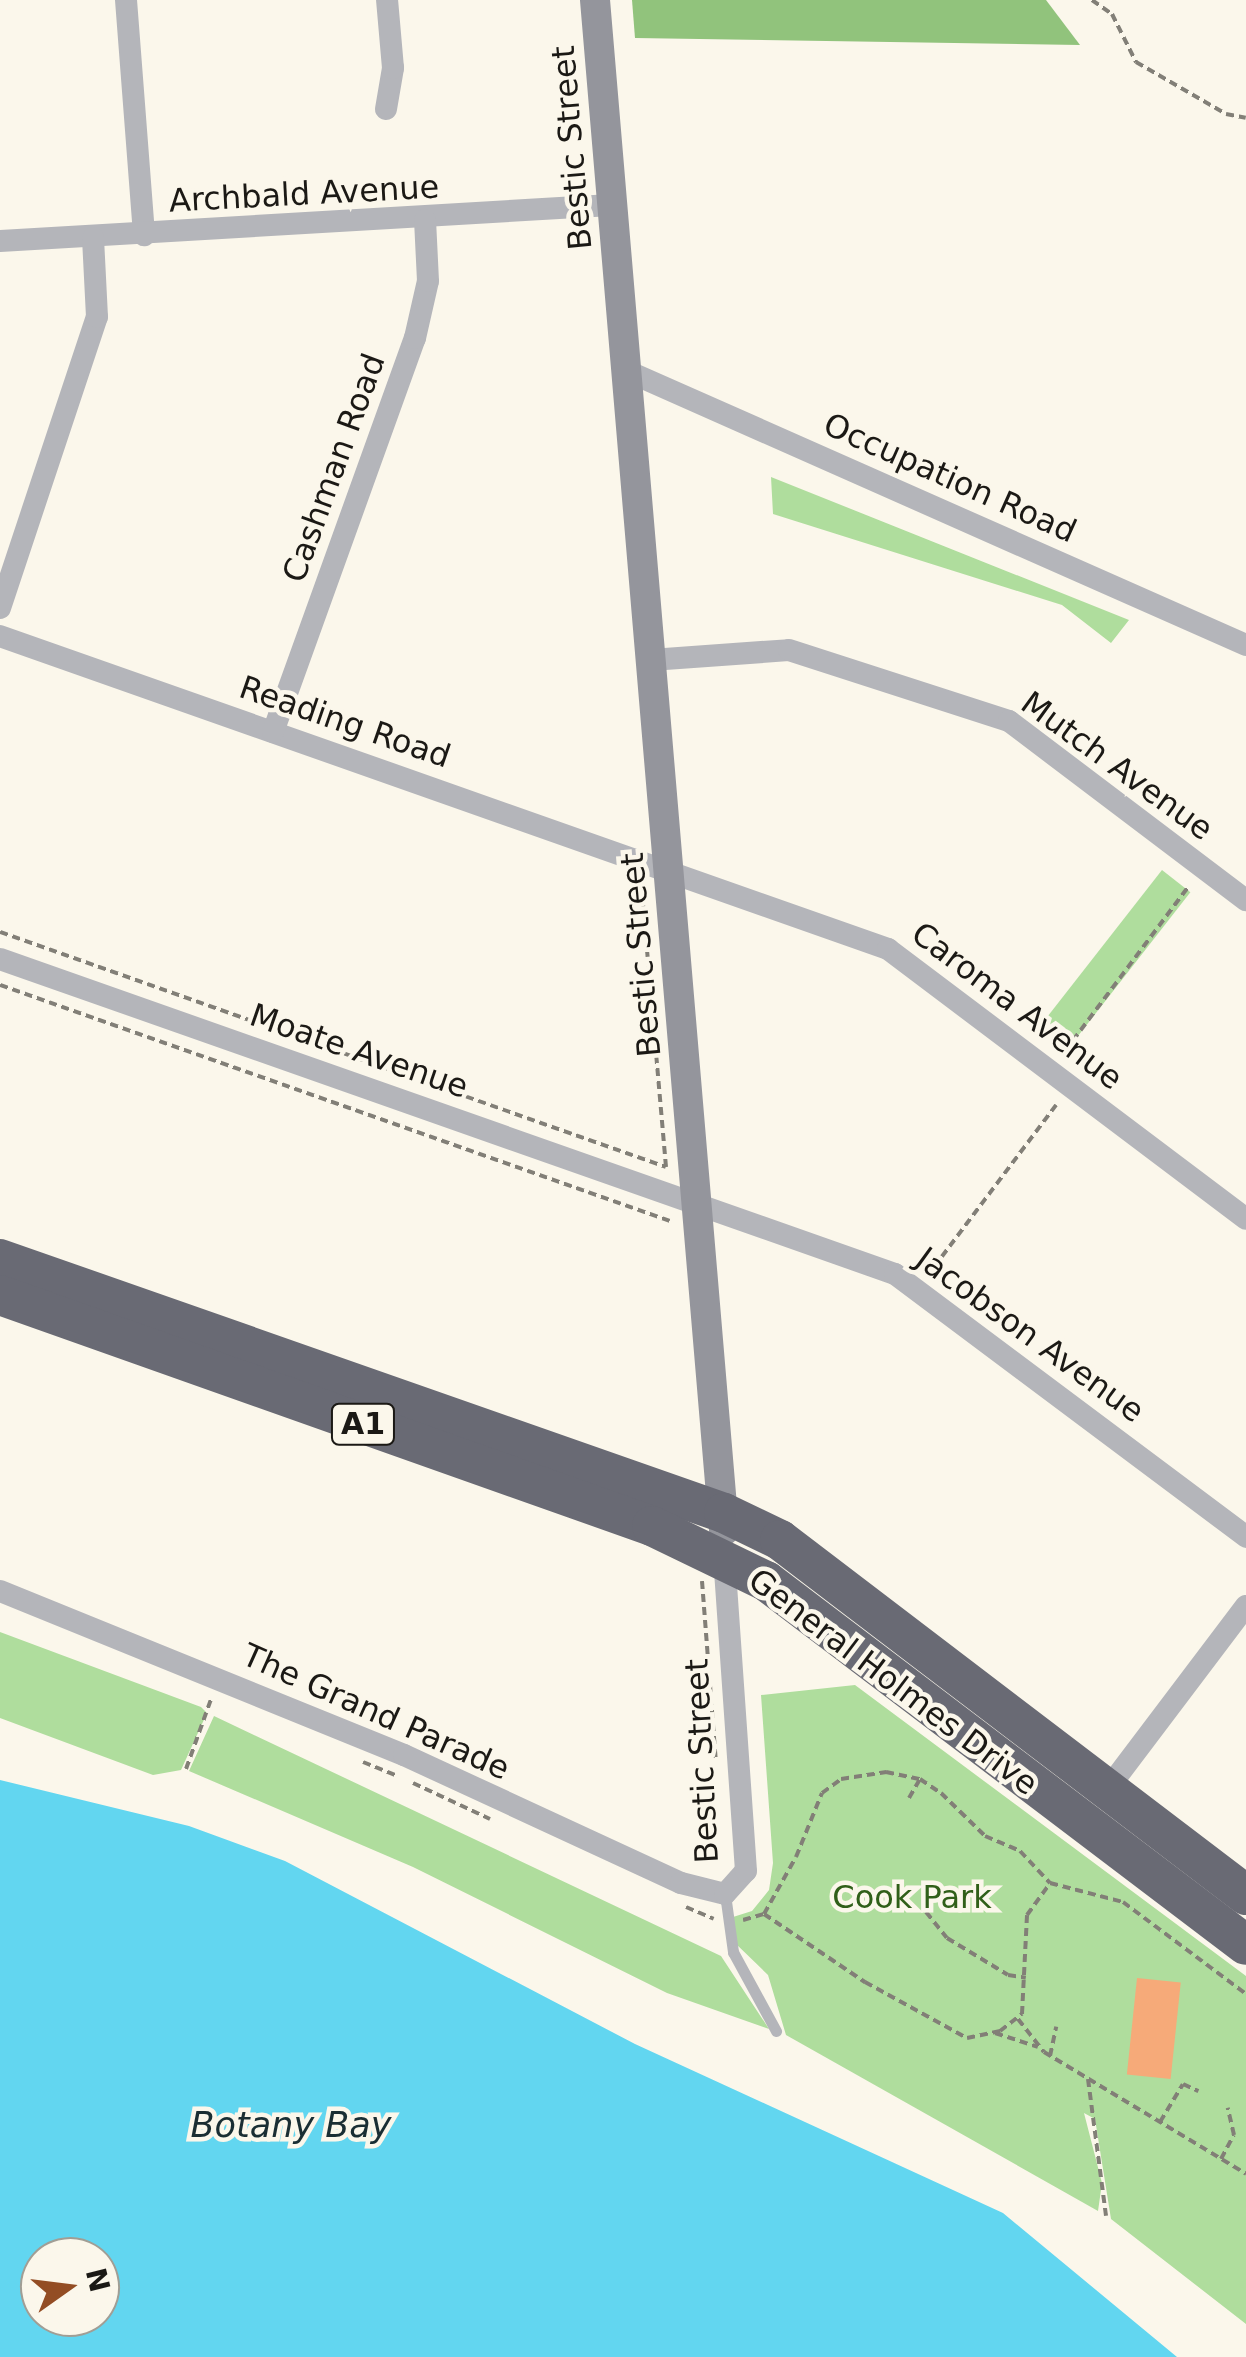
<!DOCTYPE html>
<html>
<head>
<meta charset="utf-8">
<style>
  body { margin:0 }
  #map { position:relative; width:1246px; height:2357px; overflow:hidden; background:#fbf7eb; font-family:"DejaVu Sans",sans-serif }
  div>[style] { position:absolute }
  .green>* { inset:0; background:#afdd9d; transform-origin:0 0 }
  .forest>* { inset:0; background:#91c37c }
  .water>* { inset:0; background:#62d6f0 }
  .building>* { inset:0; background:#f6aa79; transform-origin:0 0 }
  .path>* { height:4px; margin-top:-2px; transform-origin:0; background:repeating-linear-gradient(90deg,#827f77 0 8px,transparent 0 13px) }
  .lane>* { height:11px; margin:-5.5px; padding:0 5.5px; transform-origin:5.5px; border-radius:5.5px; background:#b4b5ba }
  .street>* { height:22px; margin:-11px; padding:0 11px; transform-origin:11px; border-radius:11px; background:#b4b5ba }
  .secondary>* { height:30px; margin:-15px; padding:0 15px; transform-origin:15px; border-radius:15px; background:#94959c }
  .highway>* { height:40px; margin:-20px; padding:0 20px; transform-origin:20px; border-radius:20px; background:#696a74 }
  span { translate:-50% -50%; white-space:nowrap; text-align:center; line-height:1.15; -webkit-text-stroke:9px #fbf7eb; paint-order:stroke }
  .shield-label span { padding:2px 8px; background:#fbf7eb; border:2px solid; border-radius:8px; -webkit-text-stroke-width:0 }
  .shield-label { font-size:30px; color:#1b1915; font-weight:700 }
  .street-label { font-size:32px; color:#1b1915 }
  .park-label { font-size:32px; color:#305f19 }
  .water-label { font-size:35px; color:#1a2e33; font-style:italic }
  .north { position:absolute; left:20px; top:2237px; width:100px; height:100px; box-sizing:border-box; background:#fbf7eb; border:2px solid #a19e95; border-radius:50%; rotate:76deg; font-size:28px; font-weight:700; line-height:40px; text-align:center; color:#1b1915 }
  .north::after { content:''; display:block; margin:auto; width:35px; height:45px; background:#934d24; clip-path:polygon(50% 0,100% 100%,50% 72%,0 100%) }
</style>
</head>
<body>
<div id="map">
  <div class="green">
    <i style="clip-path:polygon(771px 477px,1129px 620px,1111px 643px,1062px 605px,773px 514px)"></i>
    <i style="left:1162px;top:870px;width:36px;height:199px;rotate:38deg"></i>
    <i style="clip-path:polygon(0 1632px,201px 1707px,207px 1713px,181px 1770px,153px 1775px,0 1718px)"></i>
    <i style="clip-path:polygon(855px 1685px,1246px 1976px,1246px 2324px,1111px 2219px,1095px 2119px,1084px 2113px,1102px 2183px,1098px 2211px,786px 2035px,768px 1975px,734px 1942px,733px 1917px,752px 1911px,769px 1890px,773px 1863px,761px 1695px)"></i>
    <i style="clip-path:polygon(214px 1716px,721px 1956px,769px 2029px,667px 1993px,413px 1867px,189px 1771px)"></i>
  </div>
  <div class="forest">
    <i style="clip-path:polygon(632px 0,1046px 0,1080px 45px,635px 38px)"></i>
  </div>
  <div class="water">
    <i style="clip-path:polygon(evenodd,0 1780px,189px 1826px,285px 1861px,635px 2044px,1003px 2213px,1177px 2357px,0 2357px,0 1780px,40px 2257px,100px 2257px,100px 2317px,40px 2317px,40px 2257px)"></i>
  </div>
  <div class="building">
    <i style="left:1137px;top:1978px;width:44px;height:97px;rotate:6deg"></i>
  </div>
  <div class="path">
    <i style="left:1092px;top:0;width:24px;rotate:35deg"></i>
    <i style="left:1112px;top:14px;width:54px;rotate:63.4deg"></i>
    <i style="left:1136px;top:62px;width:104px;rotate:30deg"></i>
    <i style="left:1226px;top:114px;width:20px;rotate:11deg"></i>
    <i style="left:0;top:932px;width:706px;rotate:19.44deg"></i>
    <i style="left:666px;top:1167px;width:284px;rotate:-95deg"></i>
    <i style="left:0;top:985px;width:710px;rotate:19.4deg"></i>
    <i style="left:1065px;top:1051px;width:206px;rotate:-53.1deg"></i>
    <i style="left:934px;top:1267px;width:203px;rotate:-53deg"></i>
    <i style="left:702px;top:1581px;width:181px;rotate:85.6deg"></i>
    <i style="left:363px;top:1762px;width:35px;rotate:22deg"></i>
    <i style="left:186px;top:1769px;width:74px;rotate:-70.3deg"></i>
    <i style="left:413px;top:1783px;width:85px;rotate:25.1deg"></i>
    <i style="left:909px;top:1798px;width:22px;rotate:-60deg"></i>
    <i style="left:686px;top:1907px;width:30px;rotate:23deg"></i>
    <i style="left:926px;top:1912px;width:33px;rotate:51deg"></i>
    <i style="left:947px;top:1938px;width:71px;rotate:31.2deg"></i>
    <i style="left:1008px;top:1975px;width:18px;rotate:9deg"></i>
    <i style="left:764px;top:1914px;width:65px;rotate:-60.7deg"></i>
    <i style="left:796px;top:1857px;width:69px;rotate:-67.9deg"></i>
    <i style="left:822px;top:1793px;width:24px;rotate:-36deg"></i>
    <i style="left:841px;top:1779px;width:46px;rotate:-8.8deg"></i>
    <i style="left:886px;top:1772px;width:35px;rotate:12deg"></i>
    <i style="left:920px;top:1779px;width:25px;rotate:34deg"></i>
    <i style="left:941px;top:1793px;width:62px;rotate:44.3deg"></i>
    <i style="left:985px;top:1836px;width:38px;rotate:23deg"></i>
    <i style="left:1020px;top:1851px;width:44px;rotate:46.8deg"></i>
    <i style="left:743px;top:1920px;width:22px;rotate:-16deg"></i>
    <i style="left:764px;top:1914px;width:122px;rotate:34deg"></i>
    <i style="left:865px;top:1982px;width:116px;rotate:28.8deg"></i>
    <i style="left:967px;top:2038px;width:34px;rotate:-12deg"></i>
    <i style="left:1000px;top:2031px;width:28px;rotate:-38deg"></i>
    <i style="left:1022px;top:2014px;width:99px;rotate:-87.1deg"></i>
    <i style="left:1027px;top:1915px;width:39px;rotate:-54deg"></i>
    <i style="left:1050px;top:1883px;width:75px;rotate:14.6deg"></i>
    <i style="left:1123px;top:1902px;width:154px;rotate:36.8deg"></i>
    <i style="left:1018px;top:2019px;width:42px;rotate:51.8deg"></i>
    <i style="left:1044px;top:2052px;width:236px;rotate:31.1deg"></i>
    <i style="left:995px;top:2033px;width:45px;rotate:18deg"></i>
    <i style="left:1050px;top:2056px;width:30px;rotate:-78deg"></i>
    <i style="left:1088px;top:2079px;width:138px;rotate:82.5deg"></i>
    <i style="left:1160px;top:2122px;width:44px;rotate:-58.8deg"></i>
    <i style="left:1183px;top:2084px;width:17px;rotate:25deg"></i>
    <i style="left:1221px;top:2159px;width:27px;rotate:-62deg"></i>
    <i style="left:1234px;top:2135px;width:28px;rotate:-103deg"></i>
  </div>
  <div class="lane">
    <i style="left:725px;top:1894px;width:59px;rotate:82.1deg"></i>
    <i style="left:733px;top:1952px;width:90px;rotate:61.4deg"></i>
  </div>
  <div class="street">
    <i style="left:126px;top:0;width:236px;rotate:85.6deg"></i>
    <i style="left:386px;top:109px;width:42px;rotate:-80.3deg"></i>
    <i style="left:393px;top:68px;width:68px;rotate:-95deg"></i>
    <i style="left:0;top:241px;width:612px;rotate:-3.37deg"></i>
    <i style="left:627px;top:371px;width:677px;rotate:23.88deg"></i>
    <i style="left:0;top:608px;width:307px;rotate:-71.6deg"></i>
    <i style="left:97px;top:317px;width:79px;rotate:-92.9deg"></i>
    <i style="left:0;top:636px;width:942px;rotate:19.42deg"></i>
    <i style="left:888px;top:949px;width:448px;rotate:37deg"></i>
    <i style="left:651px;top:660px;width:138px;rotate:-4.1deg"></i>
    <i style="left:789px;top:650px;width:231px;rotate:17.9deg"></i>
    <i style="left:1009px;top:721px;width:297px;rotate:37.1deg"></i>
    <i style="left:273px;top:732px;width:419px;rotate:-70.2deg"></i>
    <i style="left:415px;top:338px;width:58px;rotate:-77.2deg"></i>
    <i style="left:428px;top:281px;width:61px;rotate:-92.8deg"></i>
    <i style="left:0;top:959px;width:949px;rotate:19.39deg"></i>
    <i style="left:895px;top:1274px;width:439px;rotate:36.8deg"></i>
    <i style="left:0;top:1591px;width:436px;rotate:22.1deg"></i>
    <i style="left:404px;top:1755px;width:305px;rotate:24.8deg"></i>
    <i style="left:681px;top:1883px;width:45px;rotate:14deg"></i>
    <i style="left:725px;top:1894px;width:31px;rotate:-48deg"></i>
    <i style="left:746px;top:1871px;width:313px;rotate:-94deg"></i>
    <i style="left:1106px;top:1791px;width:232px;rotate:-52.9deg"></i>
  </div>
  <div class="secondary">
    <i style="left:595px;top:0;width:1536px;rotate:85.18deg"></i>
  </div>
  <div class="highway">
    <i style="left:0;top:1259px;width:767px;rotate:19.33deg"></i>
    <i style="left:724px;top:1513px;width:62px;rotate:25.7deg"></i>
    <i style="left:780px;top:1540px;width:586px;rotate:37.3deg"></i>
    <i style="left:0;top:1295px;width:692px;rotate:19.51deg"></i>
    <i style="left:652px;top:1526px;width:127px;rotate:25.8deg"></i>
    <i style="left:766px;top:1581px;width:602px;rotate:37.17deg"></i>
  </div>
  <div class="shield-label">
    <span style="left:363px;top:1424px">A1</span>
  </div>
  <div class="street-label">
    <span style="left:572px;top:148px;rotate:-95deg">Bestic Street</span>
    <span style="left:304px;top:194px;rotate:-3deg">Archbald Avenue</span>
    <span style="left:334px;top:468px;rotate:-70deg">Cashman Road</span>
    <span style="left:950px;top:478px;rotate:24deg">Occupation Road</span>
    <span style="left:345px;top:722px;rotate:19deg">Reading Road</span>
    <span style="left:1117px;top:766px;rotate:36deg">Mutch Avenue</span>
    <span style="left:641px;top:955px;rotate:-95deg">Bestic Street</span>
    <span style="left:1017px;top:1006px;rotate:37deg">Caroma Avenue</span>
    <span style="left:359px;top:1051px;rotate:19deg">Moate Avenue</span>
    <span style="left:1030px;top:1335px;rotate:36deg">Jacobson Avenue</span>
    <span style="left:893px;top:1682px;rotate:37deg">General Holmes Drive</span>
    <span style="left:376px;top:1712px;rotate:24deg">The Grand Parade</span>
    <span style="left:702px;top:1761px;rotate:-93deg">Bestic Street</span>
  </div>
  <div class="park-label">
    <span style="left:912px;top:1897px">Cook Park</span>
  </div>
  <div class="water-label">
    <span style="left:291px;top:2125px">Botany Bay</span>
  </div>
  <div class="north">N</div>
</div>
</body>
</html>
